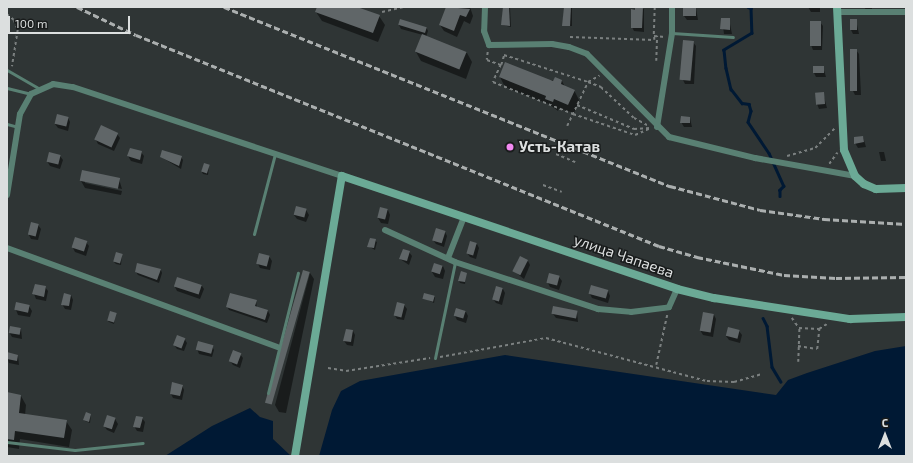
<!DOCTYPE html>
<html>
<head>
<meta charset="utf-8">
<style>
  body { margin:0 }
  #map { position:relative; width:913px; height:463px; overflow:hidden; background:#2f3535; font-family:"Exo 2",sans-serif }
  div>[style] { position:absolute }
  .water>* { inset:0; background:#001934 }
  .shadow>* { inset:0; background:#0007; transform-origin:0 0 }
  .stream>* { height:2.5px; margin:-1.25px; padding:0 1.25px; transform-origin:1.25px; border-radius:1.25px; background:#001934 }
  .building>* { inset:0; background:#606668; transform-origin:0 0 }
  .path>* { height:1.5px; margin-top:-0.75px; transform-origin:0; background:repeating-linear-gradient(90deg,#7b8080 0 3px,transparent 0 6px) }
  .lane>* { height:3px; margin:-1.5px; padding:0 1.5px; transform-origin:1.5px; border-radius:1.5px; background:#598073 }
  .street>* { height:6px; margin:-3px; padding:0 3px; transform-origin:3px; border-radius:3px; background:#598073 }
  .secondary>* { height:8px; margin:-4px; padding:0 4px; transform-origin:4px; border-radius:4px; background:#6baa96 }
  .rail>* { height:2.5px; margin-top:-1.25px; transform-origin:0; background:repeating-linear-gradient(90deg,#abafaf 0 6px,transparent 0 9px) }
  .dots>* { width:11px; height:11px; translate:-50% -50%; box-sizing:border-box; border:2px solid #191c1c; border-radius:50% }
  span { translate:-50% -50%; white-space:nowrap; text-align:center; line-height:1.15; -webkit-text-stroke:3px #191c1c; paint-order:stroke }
  .poi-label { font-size:15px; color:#dcdfdf; font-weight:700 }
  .left { translate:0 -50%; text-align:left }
  .street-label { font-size:15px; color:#dcdfdf }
  .frame { position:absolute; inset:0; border:8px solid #dcdfdf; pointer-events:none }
  .north { position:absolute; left:865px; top:415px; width:40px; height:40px; -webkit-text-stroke:3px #191c1c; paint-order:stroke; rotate:0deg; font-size:11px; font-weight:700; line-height:16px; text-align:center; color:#dcdfdf }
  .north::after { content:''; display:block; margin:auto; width:14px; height:18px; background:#dcdfdf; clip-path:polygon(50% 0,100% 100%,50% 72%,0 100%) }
  .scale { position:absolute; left:8px; top:16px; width:122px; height:18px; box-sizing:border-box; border:2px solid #dcdfdf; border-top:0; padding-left:5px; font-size:12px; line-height:14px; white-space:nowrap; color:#dcdfdf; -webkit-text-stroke:3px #191c1c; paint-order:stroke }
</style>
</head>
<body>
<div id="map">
  <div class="water">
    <i style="clip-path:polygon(906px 346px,906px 456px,319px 456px,332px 410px,341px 391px,360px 381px,505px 355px,776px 395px,788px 380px,807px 373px,875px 351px)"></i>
    <i style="clip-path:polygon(250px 408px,260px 417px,273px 421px,273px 439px,291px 456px,165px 456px,212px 426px)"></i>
  </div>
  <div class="shadow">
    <i style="clip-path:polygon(318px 7px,355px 7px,379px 16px,385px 25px,378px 42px,322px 21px,316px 12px)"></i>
    <i style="clip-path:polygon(447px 7px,470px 7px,473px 16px,470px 24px,464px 21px,457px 37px,444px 31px,440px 25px)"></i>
    <i style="clip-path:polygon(504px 7px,510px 7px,511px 27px,502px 25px)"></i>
    <i style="left:565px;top:7px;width:7px;height:19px"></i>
    <i style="clip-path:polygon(636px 7px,644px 9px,644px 32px,634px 31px,632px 27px)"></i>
    <i style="clip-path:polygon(808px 7px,820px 7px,820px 12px,811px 12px)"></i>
    <i style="clip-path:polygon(864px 7px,872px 7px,872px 11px,867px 11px)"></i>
    <i style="clip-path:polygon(696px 8px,698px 20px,687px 20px,684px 16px)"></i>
    <i style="clip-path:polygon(722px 19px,729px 19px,732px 34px,724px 34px)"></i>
    <i style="clip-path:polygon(856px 20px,859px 34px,853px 34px,851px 30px)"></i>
    <i style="clip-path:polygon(820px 22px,823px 26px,822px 50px,813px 50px,811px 45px)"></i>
    <i style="clip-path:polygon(399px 25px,426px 27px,428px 31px,426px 37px,467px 53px,472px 62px,466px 79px,421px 61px,416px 52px,423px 35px,401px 29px)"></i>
    <i style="clip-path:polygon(693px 42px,696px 46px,694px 84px,685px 84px,683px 80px)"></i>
    <i style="clip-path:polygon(851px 50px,856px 50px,859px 54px,861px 95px,855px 95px,853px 91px)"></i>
    <i style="clip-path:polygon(823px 67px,826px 77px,816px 77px,814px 73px)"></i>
    <i style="clip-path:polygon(500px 77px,562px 81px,565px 87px,574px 90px,579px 100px,574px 113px,559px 108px,558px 111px,549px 104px,505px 87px)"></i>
    <i style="clip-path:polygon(823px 93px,827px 108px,819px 109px,817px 104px)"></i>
    <i style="clip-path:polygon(68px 118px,70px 122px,68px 131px,58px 128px,55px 124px)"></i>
    <i style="clip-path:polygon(690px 118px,692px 127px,684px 127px,681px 122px)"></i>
    <i style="clip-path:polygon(117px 134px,120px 138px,114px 151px,98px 144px,96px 140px)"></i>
    <i style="clip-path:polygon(863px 137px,866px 147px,858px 148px,855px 143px)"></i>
    <i style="clip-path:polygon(141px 152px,144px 156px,142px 164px,131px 161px,128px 156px)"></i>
    <i style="clip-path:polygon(879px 152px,884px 152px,886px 161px,881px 161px)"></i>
    <i style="clip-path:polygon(60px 156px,63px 160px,60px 169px,50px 166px,47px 161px)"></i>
    <i style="clip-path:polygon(161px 157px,181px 157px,183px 160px,181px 169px)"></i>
    <i style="clip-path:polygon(209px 166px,208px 175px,203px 174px,202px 172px)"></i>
    <i style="clip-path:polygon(119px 179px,122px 189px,85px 181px,85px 183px,122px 191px,121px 195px,85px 188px,81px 181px)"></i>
    <i style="clip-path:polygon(381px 208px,388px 210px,390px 215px,388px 224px,381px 223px,378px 218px)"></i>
    <i style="clip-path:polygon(306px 210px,309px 215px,306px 222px,297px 219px,294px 215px)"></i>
    <i style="clip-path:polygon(38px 225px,41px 229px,38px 240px,31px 239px,29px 235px)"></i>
    <i style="clip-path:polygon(445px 232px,447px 236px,444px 247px,436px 244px,433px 240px)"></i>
    <i style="clip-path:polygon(371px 239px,377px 242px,375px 250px,368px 246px)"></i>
    <i style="clip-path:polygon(86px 242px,89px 246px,86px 256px,75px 252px,73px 248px)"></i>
    <i style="clip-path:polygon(477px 244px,479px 248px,476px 259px,470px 257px,467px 253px)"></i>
    <i style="clip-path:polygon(409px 252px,412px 256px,409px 265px,400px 259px)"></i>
    <i style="clip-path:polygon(122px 255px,121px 265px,116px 264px,114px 262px)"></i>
    <i style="clip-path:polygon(269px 256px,272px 261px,270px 270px,260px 268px,258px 264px)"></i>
    <i style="clip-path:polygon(528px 261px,530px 265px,524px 279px,515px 272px)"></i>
    <i style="clip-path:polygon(443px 266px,445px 271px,443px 279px,435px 277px,432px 272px)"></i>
    <i style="clip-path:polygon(161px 270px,162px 273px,159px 283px,138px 275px,136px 272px)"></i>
    <i style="clip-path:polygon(310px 273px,314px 279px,286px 413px,279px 412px,275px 405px)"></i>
    <i style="clip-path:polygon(466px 274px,465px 284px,460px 283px,459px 281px)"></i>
    <i style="clip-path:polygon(559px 277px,562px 281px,559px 290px,550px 287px,548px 283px)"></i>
    <i style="clip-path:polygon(202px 286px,204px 289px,200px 299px,177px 291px,175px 287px)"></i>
    <i style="clip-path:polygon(45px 287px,48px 291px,46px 301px,36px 299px,34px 294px)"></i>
    <i style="clip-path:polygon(496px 287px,503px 289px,505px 293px,502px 305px,496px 303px,493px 299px)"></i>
    <i style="clip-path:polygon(608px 291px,610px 296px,608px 303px,592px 298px,590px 294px)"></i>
    <i style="clip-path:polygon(71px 295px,73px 300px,71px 310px,65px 309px,62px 304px)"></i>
    <i style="clip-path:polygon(435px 297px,434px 303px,424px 298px)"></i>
    <i style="clip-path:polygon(256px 301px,257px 308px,268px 311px,270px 315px,267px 323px,229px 310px,227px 306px)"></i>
    <i style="clip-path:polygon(404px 305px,407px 309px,404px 320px,397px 319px,394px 314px)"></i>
    <i style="clip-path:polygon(29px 306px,32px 311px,30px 317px,18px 315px,16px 310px)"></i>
    <i style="clip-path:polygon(466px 312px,468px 316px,466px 323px,457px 320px,455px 316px)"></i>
    <i style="clip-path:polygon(577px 312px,578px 322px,556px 318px,553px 314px)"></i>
    <i style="clip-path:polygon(116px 313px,114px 324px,109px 322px,108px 321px)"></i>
    <i style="clip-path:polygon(714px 315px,716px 319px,713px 337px,703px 335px,700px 330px)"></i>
    <i style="clip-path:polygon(21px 329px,22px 339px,12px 337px,9px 332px)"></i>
    <i style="clip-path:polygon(353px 331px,355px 335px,353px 346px,347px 345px,344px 341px)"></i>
    <i style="clip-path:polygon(739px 331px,742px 335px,740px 343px,729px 340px,726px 336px)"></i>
    <i style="clip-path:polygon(184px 338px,187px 343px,184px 351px,177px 349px,174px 345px)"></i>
    <i style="clip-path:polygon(212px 346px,214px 350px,212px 357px,199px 354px,197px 349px)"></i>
    <i style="clip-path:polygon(240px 354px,243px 358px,240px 368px,233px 365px,230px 361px)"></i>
    <i style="clip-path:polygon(7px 356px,18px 356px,19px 365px,9px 363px)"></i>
    <i style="clip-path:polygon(182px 385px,184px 390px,182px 400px,173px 398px,171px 394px)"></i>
    <i style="clip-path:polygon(7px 393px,21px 396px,26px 405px,25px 415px,66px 421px,72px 430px,69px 447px,20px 439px,19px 449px,7px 447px)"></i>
    <i style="clip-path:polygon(91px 415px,90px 423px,85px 421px,84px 420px)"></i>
    <i style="clip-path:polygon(142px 418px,145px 422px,143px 432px,137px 431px,134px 426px)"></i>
    <i style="clip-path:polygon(115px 419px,118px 424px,114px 433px,107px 430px,104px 426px)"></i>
  </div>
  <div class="stream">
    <i style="left:748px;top:7px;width:3px;rotate:18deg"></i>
    <i style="left:751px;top:8px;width:25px;rotate:88deg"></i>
    <i style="left:752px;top:33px;width:33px;rotate:149deg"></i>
    <i style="left:724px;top:50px;width:18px;rotate:84deg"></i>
    <i style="left:726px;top:68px;width:22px;rotate:77deg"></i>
    <i style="left:731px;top:89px;width:18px;rotate:52deg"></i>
    <i style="left:742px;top:103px;width:7px;rotate:8deg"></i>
    <i style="left:749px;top:104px;width:7px;rotate:74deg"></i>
    <i style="left:751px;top:111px;width:11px;rotate:105deg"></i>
    <i style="left:748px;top:122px;width:37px;rotate:56deg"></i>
    <i style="left:769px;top:153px;width:36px;rotate:66deg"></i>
    <i style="left:784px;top:186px;width:6px;rotate:135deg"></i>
    <i style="left:780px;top:190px;width:6px;rotate:90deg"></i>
    <i style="left:763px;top:318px;width:9px;rotate:63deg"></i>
    <i style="left:767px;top:326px;width:41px;rotate:83deg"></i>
    <i style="left:772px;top:367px;width:17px;rotate:59deg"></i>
  </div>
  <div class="building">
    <i style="clip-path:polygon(317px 7px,357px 7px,380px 15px,373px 33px,315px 12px)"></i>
    <i style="clip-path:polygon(446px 7px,470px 9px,466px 17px,460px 15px,454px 31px,439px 25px)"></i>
    <i style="clip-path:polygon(503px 7px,509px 7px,510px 26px,501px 25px)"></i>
    <i style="clip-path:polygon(564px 7px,571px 7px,570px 26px,562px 26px)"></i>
    <i style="clip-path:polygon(635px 7px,643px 7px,642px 28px,631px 28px,631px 9px,635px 10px)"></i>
    <i style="left:683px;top:7px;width:13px;height:9px"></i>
    <i style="clip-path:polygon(721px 18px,730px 18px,730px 30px,720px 29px)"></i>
    <i style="left:400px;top:19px;width:28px;height:6px;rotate:17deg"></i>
    <i style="left:850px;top:19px;width:7px;height:11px"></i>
    <i style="left:810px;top:21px;width:11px;height:25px"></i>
    <i style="left:422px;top:34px;width:48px;height:19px;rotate:22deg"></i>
    <i style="left:683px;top:40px;width:11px;height:40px;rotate:5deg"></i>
    <i style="left:850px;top:49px;width:7px;height:42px"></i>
    <i style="clip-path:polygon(505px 62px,553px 81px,555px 77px,562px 80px,561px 84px,575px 90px,568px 105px,554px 99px,553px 102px,545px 99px,546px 96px,499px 77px)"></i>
    <i style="left:813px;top:66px;width:11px;height:7px"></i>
    <i style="left:824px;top:92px;width:12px;height:9px;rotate:85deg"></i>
    <i style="left:57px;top:114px;width:12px;height:10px;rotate:14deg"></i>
    <i style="clip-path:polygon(681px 116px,690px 117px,690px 123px,680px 123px)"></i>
    <i style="left:101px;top:125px;width:19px;height:16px;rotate:25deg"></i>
    <i style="clip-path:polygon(863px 136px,864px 142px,854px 144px,854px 137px)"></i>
    <i style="clip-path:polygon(130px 148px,142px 151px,140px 160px,127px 156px)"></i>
    <i style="clip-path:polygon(162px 150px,182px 156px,179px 166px,160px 157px)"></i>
    <i style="left:49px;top:152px;width:12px;height:10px;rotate:14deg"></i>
    <i style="left:204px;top:163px;width:6px;height:9px;rotate:18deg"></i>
    <i style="left:82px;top:170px;width:39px;height:11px;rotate:12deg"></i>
    <i style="left:296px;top:206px;width:11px;height:9px;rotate:15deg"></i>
    <i style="left:380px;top:207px;width:8px;height:11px;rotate:14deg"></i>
    <i style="left:31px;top:222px;width:8px;height:13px;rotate:14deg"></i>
    <i style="left:436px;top:228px;width:10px;height:13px;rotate:17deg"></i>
    <i style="left:75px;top:237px;width:13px;height:11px;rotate:18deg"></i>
    <i style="clip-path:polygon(370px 238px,376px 239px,374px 248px,367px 247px)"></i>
    <i style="left:470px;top:241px;width:7px;height:13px;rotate:16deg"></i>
    <i style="clip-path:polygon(403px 249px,410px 251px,407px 261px,399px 259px)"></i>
    <i style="left:116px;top:252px;width:7px;height:10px;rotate:16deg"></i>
    <i style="left:259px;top:253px;width:11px;height:11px;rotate:15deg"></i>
    <i style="left:520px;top:256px;width:9px;height:17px;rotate:27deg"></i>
    <i style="clip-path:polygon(137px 263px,161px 269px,157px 280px,135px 272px)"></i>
    <i style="left:434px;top:263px;width:9px;height:9px;rotate:18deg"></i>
    <i style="left:303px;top:270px;width:7px;height:138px;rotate:16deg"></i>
    <i style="clip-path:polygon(461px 271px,467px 273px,465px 282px,458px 281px)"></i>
    <i style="left:549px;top:273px;width:11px;height:10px;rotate:15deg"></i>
    <i style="left:177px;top:277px;width:26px;height:10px;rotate:18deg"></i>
    <i style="clip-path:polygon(35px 284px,46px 286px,44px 297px,32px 294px)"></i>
    <i style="left:591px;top:285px;width:18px;height:9px;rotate:16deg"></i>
    <i style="left:496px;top:286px;width:7px;height:14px;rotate:16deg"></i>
    <i style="clip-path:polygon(64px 293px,71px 295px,69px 306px,61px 305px)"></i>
    <i style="clip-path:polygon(230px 293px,257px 300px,255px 306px,268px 310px,265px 320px,226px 307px)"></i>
    <i style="left:424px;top:293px;width:11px;height:6px;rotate:15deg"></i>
    <i style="left:16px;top:302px;width:14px;height:8px;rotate:12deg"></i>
    <i style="left:397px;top:302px;width:8px;height:14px;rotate:14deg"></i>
    <i style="left:553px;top:306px;width:25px;height:8px;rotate:11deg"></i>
    <i style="left:456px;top:308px;width:10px;height:8px;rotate:17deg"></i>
    <i style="left:110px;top:311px;width:7px;height:10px;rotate:16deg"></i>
    <i style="left:703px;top:312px;width:11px;height:19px;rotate:10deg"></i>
    <i style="left:10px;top:326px;width:11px;height:7px;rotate:10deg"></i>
    <i style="left:728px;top:327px;width:12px;height:9px;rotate:14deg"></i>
    <i style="clip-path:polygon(346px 329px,353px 330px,351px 342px,343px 341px)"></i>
    <i style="left:177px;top:335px;width:9px;height:11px;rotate:21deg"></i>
    <i style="left:198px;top:341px;width:16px;height:9px;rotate:15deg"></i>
    <i style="left:233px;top:350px;width:9px;height:12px;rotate:21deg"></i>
    <i style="clip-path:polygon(7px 352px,18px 355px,17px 361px,7px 359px)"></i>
    <i style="clip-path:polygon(172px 382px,183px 385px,180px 396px,170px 394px)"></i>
    <i style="clip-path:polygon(7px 392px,21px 395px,19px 413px,67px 420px,64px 438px,15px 431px,14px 440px,7px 439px)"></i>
    <i style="clip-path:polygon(86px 412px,91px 414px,89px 422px,83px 420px)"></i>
    <i style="left:107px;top:415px;width:9px;height:12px;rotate:18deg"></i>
    <i style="clip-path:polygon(136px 416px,143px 417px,140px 428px,133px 427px)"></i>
  </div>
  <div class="path">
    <i style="left:655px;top:7px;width:29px;rotate:92deg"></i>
    <i style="left:654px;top:36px;width:11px;rotate:5deg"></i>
    <i style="left:382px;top:12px;width:22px;rotate:-13deg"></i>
    <i style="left:7px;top:14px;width:9px;rotate:41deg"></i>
    <i style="left:14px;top:20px;width:11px;rotate:68deg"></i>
    <i style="left:18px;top:30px;width:37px;rotate:99deg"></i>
    <i style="left:570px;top:37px;width:84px;rotate:2deg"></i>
    <i style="left:654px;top:40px;width:4px;rotate:-90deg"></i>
    <i style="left:488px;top:52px;width:8px;rotate:97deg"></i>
    <i style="left:487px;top:60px;width:15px;rotate:20deg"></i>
    <i style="left:501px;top:65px;width:19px;rotate:115deg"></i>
    <i style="left:493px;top:82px;width:86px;rotate:21.8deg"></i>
    <i style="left:573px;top:114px;width:65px;rotate:18.7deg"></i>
    <i style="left:635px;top:135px;width:17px;rotate:-24deg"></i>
    <i style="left:656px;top:61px;width:25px;rotate:-88deg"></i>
    <i style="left:501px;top:65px;width:10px;rotate:-73deg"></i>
    <i style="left:504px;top:55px;width:88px;rotate:17.8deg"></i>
    <i style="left:588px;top:82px;width:13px;rotate:-29deg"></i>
    <i style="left:577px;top:105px;width:62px;rotate:22.8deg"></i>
    <i style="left:634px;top:129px;width:16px;rotate:-4deg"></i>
    <i style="left:567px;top:126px;width:49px;rotate:-64.5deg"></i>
    <i style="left:588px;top:82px;width:14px;rotate:21deg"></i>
    <i style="left:601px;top:87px;width:45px;rotate:43.2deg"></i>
    <i style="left:634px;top:118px;width:15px;rotate:28deg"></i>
    <i style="left:556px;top:154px;width:21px;rotate:23deg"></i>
    <i style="left:787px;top:156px;width:29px;rotate:-16deg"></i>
    <i style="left:815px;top:148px;width:28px;rotate:-45deg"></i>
    <i style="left:829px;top:164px;width:14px;rotate:-54deg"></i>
    <i style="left:543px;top:185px;width:20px;rotate:20deg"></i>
    <i style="left:792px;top:318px;width:12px;rotate:55deg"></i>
    <i style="left:799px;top:328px;width:20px;rotate:3deg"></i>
    <i style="left:819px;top:329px;width:9px;rotate:-32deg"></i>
    <i style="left:798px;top:346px;width:19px;rotate:9deg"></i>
    <i style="left:817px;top:349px;width:20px;rotate:-84deg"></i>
    <i style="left:440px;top:357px;width:108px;rotate:-10.2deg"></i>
    <i style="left:546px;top:338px;width:167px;rotate:15deg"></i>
    <i style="left:707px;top:381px;width:27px;rotate:2deg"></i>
    <i style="left:734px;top:382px;width:29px;rotate:-16deg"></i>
    <i style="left:798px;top:362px;width:34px;rotate:-88deg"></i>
    <i style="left:656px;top:365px;width:51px;rotate:-77.6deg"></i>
    <i style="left:328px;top:368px;width:18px;rotate:9deg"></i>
    <i style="left:346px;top:371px;width:85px;rotate:-8.8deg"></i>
  </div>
  <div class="lane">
    <i style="left:672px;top:33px;width:61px;rotate:3.8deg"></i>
    <i style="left:7px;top:70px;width:39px;rotate:30deg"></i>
    <i style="left:7px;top:88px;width:25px;rotate:14deg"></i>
    <i style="left:7px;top:124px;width:11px;rotate:15deg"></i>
    <i style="left:254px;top:234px;width:83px;rotate:-75.3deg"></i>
    <i style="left:435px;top:358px;width:98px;rotate:-78.2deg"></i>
    <i style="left:268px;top:393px;width:124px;rotate:-76deg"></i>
    <i style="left:7px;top:442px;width:68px;rotate:6.7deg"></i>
    <i style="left:75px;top:450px;width:68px;rotate:-5.9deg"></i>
  </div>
  <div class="street">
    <i style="left:485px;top:7px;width:24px;rotate:92deg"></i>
    <i style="left:484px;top:31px;width:15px;rotate:70deg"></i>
    <i style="left:489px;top:45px;width:63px;rotate:-0.9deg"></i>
    <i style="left:552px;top:44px;width:17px;rotate:10deg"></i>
    <i style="left:569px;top:47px;width:19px;rotate:21deg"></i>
    <i style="left:587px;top:54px;width:117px;rotate:45.3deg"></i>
    <i style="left:669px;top:137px;width:89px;rotate:13.7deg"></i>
    <i style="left:755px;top:158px;width:102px;rotate:10.2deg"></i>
    <i style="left:837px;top:12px;width:69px"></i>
    <i style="left:657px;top:127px;width:95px;rotate:-80.9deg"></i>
    <i style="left:672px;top:33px;width:26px;rotate:-90deg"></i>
    <i style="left:7px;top:195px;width:82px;rotate:-80.9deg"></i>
    <i style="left:20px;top:114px;width:23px;rotate:-61deg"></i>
    <i style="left:31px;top:94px;width:24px;rotate:-24deg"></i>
    <i style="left:53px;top:84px;width:20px;rotate:9deg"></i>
    <i style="left:73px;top:87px;width:283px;rotate:18.3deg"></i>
    <i style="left:385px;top:230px;width:77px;rotate:24.6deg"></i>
    <i style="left:455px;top:262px;width:151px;rotate:18.2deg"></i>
    <i style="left:598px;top:309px;width:33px;rotate:5deg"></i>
    <i style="left:631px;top:312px;width:38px;rotate:-7deg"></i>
    <i style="left:669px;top:307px;width:20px;rotate:-66deg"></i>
    <i style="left:7px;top:248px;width:288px;rotate:20.1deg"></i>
    <i style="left:448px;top:258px;width:44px;rotate:-68.7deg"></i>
  </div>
  <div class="secondary">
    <i style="left:837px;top:7px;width:143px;rotate:87.2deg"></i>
    <i style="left:844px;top:150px;width:28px;rotate:67deg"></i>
    <i style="left:855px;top:176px;width:12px;rotate:42deg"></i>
    <i style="left:864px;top:184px;width:13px;rotate:23deg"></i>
    <i style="left:876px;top:189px;width:30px;rotate:-2deg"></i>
    <i style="left:295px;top:456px;width:284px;rotate:-80.5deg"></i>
    <i style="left:342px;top:176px;width:354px;rotate:18.6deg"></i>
    <i style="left:677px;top:289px;width:38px;rotate:14deg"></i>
    <i style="left:714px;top:298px;width:138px;rotate:8.8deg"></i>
    <i style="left:850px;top:319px;width:56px;rotate:-2deg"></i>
  </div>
  <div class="rail">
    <i style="left:77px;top:7px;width:65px;rotate:25.4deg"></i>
    <i style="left:136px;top:35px;width:564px;rotate:21.97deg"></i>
    <i style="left:659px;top:246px;width:40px;rotate:16deg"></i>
    <i style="left:697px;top:257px;width:89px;rotate:11.7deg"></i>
    <i style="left:784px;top:275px;width:52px;rotate:3.3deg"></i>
    <i style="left:836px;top:278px;width:70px;rotate:-0.8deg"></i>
    <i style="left:224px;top:7px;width:481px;rotate:21.9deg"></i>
    <i style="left:670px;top:186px;width:93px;rotate:14.9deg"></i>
    <i style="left:760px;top:210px;width:65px;rotate:8deg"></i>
    <i style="left:824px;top:219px;width:82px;rotate:3.5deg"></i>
  </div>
  <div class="dots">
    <i style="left:510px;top:147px;background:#f38af2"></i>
  </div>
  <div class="poi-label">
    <span class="left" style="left:519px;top:147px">Усть-Катав</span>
  </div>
  <div class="street-label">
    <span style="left:624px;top:256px;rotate:19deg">улица Чапаева</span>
  </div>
  <div class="frame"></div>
  <div class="north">С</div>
  <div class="scale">100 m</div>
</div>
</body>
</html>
